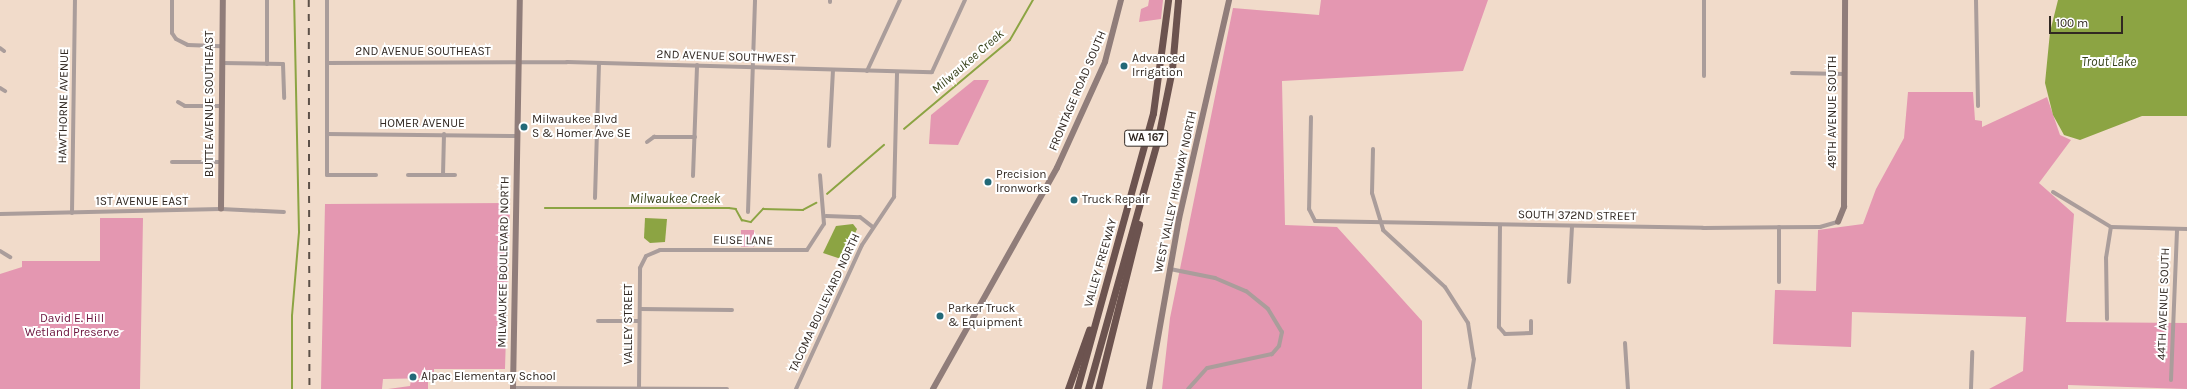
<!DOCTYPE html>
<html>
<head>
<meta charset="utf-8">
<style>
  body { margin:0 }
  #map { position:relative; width:2187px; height:389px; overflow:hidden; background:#f1dbca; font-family:Karla,sans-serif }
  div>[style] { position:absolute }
  .green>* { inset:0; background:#e497b1; transform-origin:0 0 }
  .water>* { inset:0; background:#8ca443 }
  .stream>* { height:1.5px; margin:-0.75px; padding:0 0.75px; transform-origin:0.75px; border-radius:0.75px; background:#8ca443 }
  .street>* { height:4px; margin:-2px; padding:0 2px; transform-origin:2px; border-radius:2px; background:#aa9d9b }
  .secondary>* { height:5.5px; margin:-2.75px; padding:0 2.75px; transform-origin:2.75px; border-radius:2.75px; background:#907d7a }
  .highway>* { height:7px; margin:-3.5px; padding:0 3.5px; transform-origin:3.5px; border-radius:3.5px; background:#6c534f }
  .rail>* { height:1.5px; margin-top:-0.75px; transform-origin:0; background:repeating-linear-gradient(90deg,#5c5048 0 7px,transparent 0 14px) }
  .dots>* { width:11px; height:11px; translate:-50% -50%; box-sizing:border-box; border:2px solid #fff; border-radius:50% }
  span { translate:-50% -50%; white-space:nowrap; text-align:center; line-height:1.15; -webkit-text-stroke:4px #fff; paint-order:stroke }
  .shield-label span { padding:1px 3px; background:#fff; border:1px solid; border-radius:3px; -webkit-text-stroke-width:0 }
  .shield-label { font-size:11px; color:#312822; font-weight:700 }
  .street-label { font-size:12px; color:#312822 }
  .poi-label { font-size:12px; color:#312822 }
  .left { translate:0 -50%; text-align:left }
  .park-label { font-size:12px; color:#6a113b }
  .water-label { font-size:13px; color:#37421a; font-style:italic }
  .scale { position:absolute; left:2049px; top:16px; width:74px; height:18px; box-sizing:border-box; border:2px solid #312822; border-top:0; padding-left:5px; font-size:12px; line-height:14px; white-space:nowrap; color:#312822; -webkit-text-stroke:3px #fff; paint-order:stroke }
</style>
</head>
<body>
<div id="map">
  <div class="green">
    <i style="clip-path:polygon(1149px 0,1163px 0,1161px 19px,1139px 22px,1141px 9px,1148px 6px)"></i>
    <i style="clip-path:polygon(1321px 0,1488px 0,1463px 71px,1282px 81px,1285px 225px,1337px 227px,1422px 321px,1422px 389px,1162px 389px,1170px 318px,1233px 8px,1319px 15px)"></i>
    <i style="clip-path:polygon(974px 80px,989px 80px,958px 145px,929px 144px,931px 115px)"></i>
    <i style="clip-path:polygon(1908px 92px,1973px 92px,1975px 120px,1982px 121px,1982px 127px,2047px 97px,2060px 135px,2071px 140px,2039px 183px,2074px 214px,2066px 322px,2187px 323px,2187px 389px,2068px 385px,2068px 389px,1989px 389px,2023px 371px,2026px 317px,1852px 312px,1851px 347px,1773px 344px,1775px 290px,1816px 291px,1818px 230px,1863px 224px,1876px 189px,1904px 138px)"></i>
    <i style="clip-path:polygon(510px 203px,505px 369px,434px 369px,434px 378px,383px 379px,382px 389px,321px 389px,325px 204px)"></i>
    <i style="clip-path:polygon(100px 218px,143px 218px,140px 389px,0 389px,0 274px,22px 267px,22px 261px,100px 261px)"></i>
    <i style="left:754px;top:230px;width:17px;height:13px;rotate:90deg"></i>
    <i style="clip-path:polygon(411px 380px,428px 380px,428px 389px,388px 389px,410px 386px)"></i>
  </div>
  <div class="water">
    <i style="clip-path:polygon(2058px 0,2187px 0,2187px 116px,2142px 116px,2080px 140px,2064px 135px,2053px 115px,2045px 83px,2050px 32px)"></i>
    <i style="clip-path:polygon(645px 218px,667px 219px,665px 242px,650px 243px,644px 238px)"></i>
    <i style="clip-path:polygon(853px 224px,857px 229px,845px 256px,841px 259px,823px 253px,836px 226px)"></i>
  </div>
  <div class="stream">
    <i style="left:904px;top:129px;width:138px;rotate:-40deg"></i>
    <i style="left:1010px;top:40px;width:46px;rotate:-60.1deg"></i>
    <i style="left:827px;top:194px;width:75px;rotate:-40.7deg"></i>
    <i style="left:545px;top:208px;width:184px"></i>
    <i style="left:729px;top:208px;width:7px;rotate:8deg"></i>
    <i style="left:736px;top:209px;width:13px;rotate:61deg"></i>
    <i style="left:742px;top:220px;width:9px;rotate:13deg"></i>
    <i style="left:751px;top:222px;width:18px;rotate:-47deg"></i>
    <i style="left:763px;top:209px;width:40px;rotate:1.4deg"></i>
    <i style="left:803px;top:210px;width:15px;rotate:-28deg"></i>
    <i style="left:292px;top:389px;width:73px;rotate:-90deg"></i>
    <i style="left:292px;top:316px;width:84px;rotate:-85.2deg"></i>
    <i style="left:299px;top:232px;width:232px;rotate:-91.2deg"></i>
  </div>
  <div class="street">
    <i style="left:172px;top:0;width:33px;rotate:90deg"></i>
    <i style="left:172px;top:33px;width:7px;rotate:56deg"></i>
    <i style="left:176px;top:39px;width:13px;rotate:27deg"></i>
    <i style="left:188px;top:45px;width:34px;rotate:2deg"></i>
    <i style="left:267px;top:0;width:64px;rotate:90deg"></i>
    <i style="left:327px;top:0;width:175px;rotate:90deg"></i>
    <i style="left:327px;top:175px;width:49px"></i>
    <i style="left:1976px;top:0;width:106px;rotate:88.9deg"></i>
    <i style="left:830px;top:2px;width:2px;rotate:-90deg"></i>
    <i style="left:0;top:48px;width:5px;rotate:37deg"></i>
    <i style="left:222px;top:63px;width:61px;rotate:0.9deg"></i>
    <i style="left:283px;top:64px;width:34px;rotate:88deg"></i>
    <i style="left:327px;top:63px;width:240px;rotate:-0.2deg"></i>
    <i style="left:567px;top:62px;width:365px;rotate:1.6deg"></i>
    <i style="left:932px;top:72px;width:79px;rotate:-65.4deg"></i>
    <i style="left:867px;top:71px;width:78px;rotate:-65.1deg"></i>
    <i style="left:1792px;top:73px;width:52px;rotate:1.1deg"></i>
    <i style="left:1704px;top:76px;width:76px;rotate:-90deg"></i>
    <i style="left:0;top:88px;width:6px;rotate:31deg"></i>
    <i style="left:178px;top:102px;width:8px;rotate:30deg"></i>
    <i style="left:185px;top:106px;width:36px"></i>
    <i style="left:1311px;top:117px;width:92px;rotate:91.2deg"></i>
    <i style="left:1309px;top:209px;width:13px;rotate:63deg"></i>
    <i style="left:1315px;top:221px;width:388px;rotate:1deg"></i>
    <i style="left:1703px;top:228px;width:117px;rotate:-0.5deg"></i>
    <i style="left:1820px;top:227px;width:19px;rotate:-16deg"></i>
    <i style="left:327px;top:134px;width:191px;rotate:0.6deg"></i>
    <i style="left:647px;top:142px;width:9px;rotate:-36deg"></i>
    <i style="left:654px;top:137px;width:41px"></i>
    <i style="left:829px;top:146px;width:76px;rotate:-87deg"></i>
    <i style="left:1373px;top:149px;width:44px;rotate:91.3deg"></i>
    <i style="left:1372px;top:193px;width:39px;rotate:73deg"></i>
    <i style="left:1383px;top:230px;width:84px;rotate:42.6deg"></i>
    <i style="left:1445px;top:287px;width:43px;rotate:57.4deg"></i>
    <i style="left:1468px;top:323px;width:36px;rotate:81deg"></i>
    <i style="left:1474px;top:359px;width:30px;rotate:99deg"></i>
    <i style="left:172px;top:162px;width:49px"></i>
    <i style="left:408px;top:175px;width:47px"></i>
    <i style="left:443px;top:175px;width:41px;rotate:-88.6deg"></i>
    <i style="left:693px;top:176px;width:111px;rotate:-87.9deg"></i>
    <i style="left:2053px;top:192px;width:68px;rotate:31.1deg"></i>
    <i style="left:2111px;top:227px;width:76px;rotate:1.5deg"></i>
    <i style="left:595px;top:198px;width:135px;rotate:-88.3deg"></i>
    <i style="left:748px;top:212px;width:212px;rotate:-88.1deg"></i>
    <i style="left:72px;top:213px;width:213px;rotate:-89.2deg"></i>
    <i style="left:0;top:214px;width:221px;rotate:-1.3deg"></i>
    <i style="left:221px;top:209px;width:63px;rotate:2.7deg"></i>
    <i style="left:826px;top:216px;width:34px;rotate:2deg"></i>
    <i style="left:860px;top:217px;width:16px;rotate:38deg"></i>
    <i style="left:1500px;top:225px;width:102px;rotate:90.6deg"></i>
    <i style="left:1499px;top:327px;width:9px;rotate:49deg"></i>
    <i style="left:1505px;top:334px;width:26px;rotate:-2deg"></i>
    <i style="left:1531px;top:333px;width:12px;rotate:-90deg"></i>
    <i style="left:0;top:251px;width:12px;rotate:31deg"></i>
    <i style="left:1170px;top:269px;width:46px;rotate:11.3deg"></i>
    <i style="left:1215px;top:278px;width:34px;rotate:23deg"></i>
    <i style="left:1246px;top:291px;width:28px;rotate:39deg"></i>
    <i style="left:1268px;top:309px;width:27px;rotate:59deg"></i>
    <i style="left:1282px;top:332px;width:14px;rotate:102deg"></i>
    <i style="left:1279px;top:346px;width:11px;rotate:131deg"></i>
    <i style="left:1272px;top:354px;width:66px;rotate:167.8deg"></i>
    <i style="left:1207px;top:368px;width:28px;rotate:132deg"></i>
    <i style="left:1569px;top:282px;width:55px;rotate:-86.9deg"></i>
    <i style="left:1779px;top:282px;width:55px;rotate:-90deg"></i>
    <i style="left:640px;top:309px;width:92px;rotate:0.6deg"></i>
    <i style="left:2107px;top:319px;width:61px;rotate:-90.9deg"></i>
    <i style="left:2106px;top:258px;width:31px;rotate:-81deg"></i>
    <i style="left:598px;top:321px;width:41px"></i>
    <i style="left:1625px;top:343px;width:46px;rotate:86.3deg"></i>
    <i style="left:2171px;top:380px;width:151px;rotate:-87.7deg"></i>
    <i style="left:513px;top:388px;width:214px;rotate:0.3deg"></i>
    <i style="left:639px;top:389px;width:121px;rotate:-89.5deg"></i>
    <i style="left:640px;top:268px;width:13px;rotate:-63deg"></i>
    <i style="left:646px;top:256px;width:15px;rotate:-23deg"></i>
    <i style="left:660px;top:250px;width:147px"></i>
    <i style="left:807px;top:250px;width:31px;rotate:-57deg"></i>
    <i style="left:824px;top:224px;width:49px;rotate:-94.7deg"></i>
    <i style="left:796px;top:389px;width:158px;rotate:-65.4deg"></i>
    <i style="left:862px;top:245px;width:58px;rotate:-56.3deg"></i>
    <i style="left:894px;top:197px;width:125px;rotate:-88.6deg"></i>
    <i style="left:1971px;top:389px;width:37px;rotate:-88deg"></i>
  </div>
  <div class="secondary">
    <i style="left:221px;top:209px;width:209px;rotate:-89.5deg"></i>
    <i style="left:1838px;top:222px;width:16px;rotate:-68deg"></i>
    <i style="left:1844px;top:207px;width:207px;rotate:-89.7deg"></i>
    <i style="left:513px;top:389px;width:389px;rotate:-89deg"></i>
    <i style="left:933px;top:389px;width:253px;rotate:-60.7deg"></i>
    <i style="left:1057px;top:168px;width:116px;rotate:-65.6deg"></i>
    <i style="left:1105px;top:62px;width:64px;rotate:-75.5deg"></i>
    <i style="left:1149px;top:389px;width:173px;rotate:-80deg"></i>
    <i style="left:1179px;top:219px;width:225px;rotate:-77.1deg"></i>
  </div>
  <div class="highway">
    <i style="left:1068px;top:389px;width:63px;rotate:-70.4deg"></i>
    <i style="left:1077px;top:389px;width:286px;rotate:-74.6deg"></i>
    <i style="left:1153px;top:113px;width:114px;rotate:-82.4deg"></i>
    <i style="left:1088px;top:389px;width:261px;rotate:-74.4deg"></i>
    <i style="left:1158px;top:138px;width:70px;rotate:-78.5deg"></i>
    <i style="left:1172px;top:69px;width:69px;rotate:-85deg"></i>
    <i style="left:1098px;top:389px;width:170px;rotate:-76deg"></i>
  </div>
  <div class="rail">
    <i style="left:309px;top:0;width:389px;rotate:89.9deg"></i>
  </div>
  <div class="dots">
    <i style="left:1124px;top:66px;background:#226978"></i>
    <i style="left:524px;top:127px;background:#226978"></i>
    <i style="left:988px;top:182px;background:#226978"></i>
    <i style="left:1074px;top:200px;background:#226978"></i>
    <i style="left:940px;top:316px;background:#226978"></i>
    <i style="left:413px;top:377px;background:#226978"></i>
  </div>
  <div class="shield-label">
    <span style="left:1146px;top:138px">WA 167</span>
  </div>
  <div class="street-label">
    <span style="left:423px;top:52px">2ND AVENUE SOUTHEAST</span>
    <span style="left:726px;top:57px;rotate:2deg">2ND AVENUE SOUTHWEST</span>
    <span style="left:1078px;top:91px;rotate:-67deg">FRONTAGE ROAD SOUTH</span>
    <span style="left:210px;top:104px;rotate:-90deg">BUTTE AVENUE SOUTHEAST</span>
    <span style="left:64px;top:106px;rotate:-89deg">HAWTHORNE AVENUE</span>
    <span style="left:1833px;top:112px;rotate:-90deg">49TH AVENUE SOUTH</span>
    <span style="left:422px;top:124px">HOMER AVENUE</span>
    <span style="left:1176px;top:192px;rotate:-78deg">WEST VALLEY HIGHWAY NORTH</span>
    <span style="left:142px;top:202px">1ST AVENUE EAST</span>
    <span style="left:1577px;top:216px;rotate:1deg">SOUTH 372ND STREET</span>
    <span style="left:743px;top:241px;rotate:1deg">ELISE LANE</span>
    <span style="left:504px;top:262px;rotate:-89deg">MILWAUKEE BOULEVARD NORTH</span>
    <span style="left:1101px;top:263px;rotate:-74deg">VALLEY FREEWAY</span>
    <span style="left:825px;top:303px;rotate:-65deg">TACOMA BOULEVARD NORTH</span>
    <span style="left:2164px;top:304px;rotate:-88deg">44TH AVENUE SOUTH</span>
    <span style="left:629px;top:324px;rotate:-90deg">VALLEY STREET</span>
  </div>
  <div class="poi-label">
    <span class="left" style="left:1132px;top:66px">Advanced<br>Irrigation</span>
    <span class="left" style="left:532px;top:127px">Milwaukee Blvd<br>S &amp; Homer Ave SE</span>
    <span class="left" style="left:996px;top:182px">Precision<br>Ironworks</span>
    <span class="left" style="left:1082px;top:200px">Truck Repair</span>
    <span class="left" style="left:948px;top:316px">Parker Truck<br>&amp; Equipment</span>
    <span class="left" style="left:421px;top:377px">Alpac Elementary School</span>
  </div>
  <div class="park-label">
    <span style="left:72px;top:326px">David E. Hill<br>Wetland Preserve</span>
  </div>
  <div class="water-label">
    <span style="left:968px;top:62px;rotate:-41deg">Milwaukee Creek</span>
    <span style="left:2109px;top:62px">Trout Lake</span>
    <span style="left:675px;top:199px">Milwaukee Creek</span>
  </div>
  <div class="scale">100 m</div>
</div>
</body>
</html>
